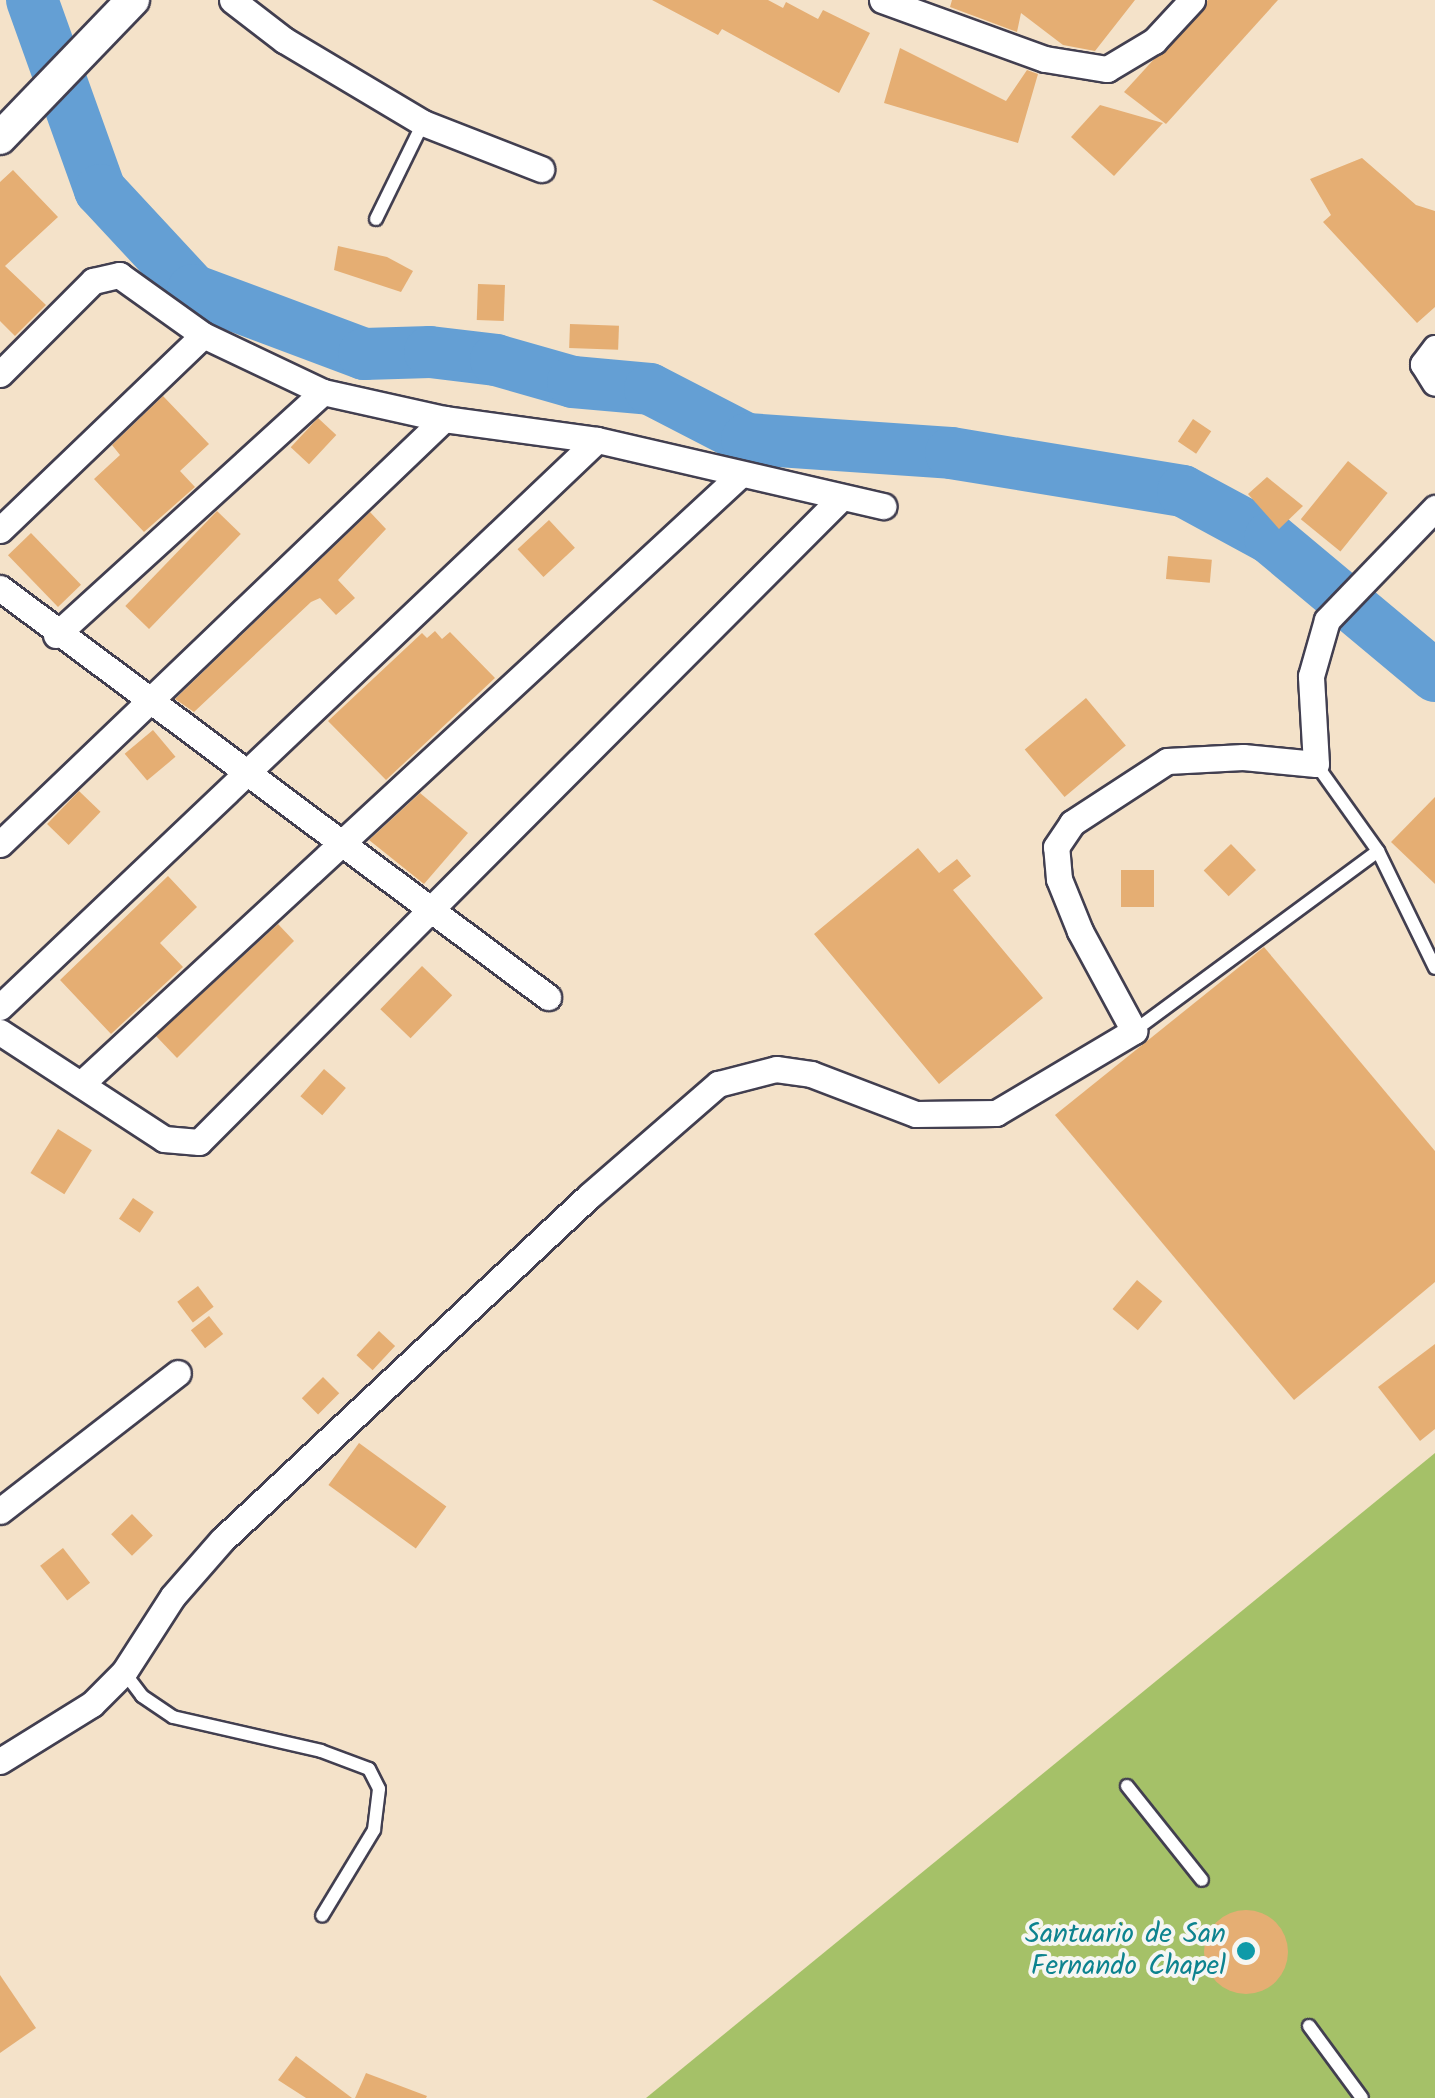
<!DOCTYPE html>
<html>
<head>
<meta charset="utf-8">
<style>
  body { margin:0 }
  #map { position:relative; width:1435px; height:2098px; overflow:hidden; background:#f4e2c9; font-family:Kalam,sans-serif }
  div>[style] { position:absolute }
  .green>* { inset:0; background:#a5c168 }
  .river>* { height:52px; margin:-26px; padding:0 26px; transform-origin:26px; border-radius:26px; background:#649fd4 }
  .building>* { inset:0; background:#e5ae73; transform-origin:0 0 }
  .round { border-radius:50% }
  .roads { filter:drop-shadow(2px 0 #423f50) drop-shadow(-2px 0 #423f50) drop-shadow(0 2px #423f50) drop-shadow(0 -2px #423f50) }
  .service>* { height:12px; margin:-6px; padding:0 6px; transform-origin:6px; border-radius:6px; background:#fff }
  .minor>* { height:25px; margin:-12.5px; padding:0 12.5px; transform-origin:12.5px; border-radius:12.5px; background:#fff }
  .tertiary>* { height:32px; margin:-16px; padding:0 16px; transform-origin:16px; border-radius:16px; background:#fff }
  .dots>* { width:28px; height:28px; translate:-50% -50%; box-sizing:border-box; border:5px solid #f6f6f2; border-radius:50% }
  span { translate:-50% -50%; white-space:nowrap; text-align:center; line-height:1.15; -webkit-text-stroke:8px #f6f6f2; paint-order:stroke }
  .culture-label { font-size:28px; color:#0d838f }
  .right { translate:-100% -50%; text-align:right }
</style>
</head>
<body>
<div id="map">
  <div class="green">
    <i style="clip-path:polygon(1435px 1453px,1435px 2098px,646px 2098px)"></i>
  </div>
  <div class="river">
    <i style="left:32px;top:0;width:202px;rotate:70.3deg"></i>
    <i style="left:100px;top:190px;width:137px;rotate:47.1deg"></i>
    <i style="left:193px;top:290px;width:183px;rotate:20.5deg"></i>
    <i style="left:364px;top:354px;width:66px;rotate:-1.7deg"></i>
    <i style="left:430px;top:352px;width:66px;rotate:6.9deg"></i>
    <i style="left:496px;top:360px;width:80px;rotate:15.9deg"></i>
    <i style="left:573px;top:382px;width:77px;rotate:5.2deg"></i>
    <i style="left:650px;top:389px;width:109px;rotate:27.3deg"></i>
    <i style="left:747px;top:439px;width:204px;rotate:3.9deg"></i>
    <i style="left:951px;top:453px;width:235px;rotate:9.3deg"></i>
    <i style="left:1183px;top:491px;width:99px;rotate:28.4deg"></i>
    <i style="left:1270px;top:538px;width:215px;rotate:39.9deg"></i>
  </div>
  <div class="building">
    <i style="clip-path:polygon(652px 0,768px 0,783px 8px,786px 2px,818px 19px,823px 10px,870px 33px,839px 93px,722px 29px,718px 35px)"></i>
    <i style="clip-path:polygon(952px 0,1135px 0,1095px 51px,1063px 45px,1021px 13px,1017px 32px,950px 7px)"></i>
    <i style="clip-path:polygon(1208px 0,1278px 0,1166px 124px,1124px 92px)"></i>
    <i style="clip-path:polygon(900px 48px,1006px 101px,1027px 70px,1038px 74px,1018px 143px,884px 103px)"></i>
    <i style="clip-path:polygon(1100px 105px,1163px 123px,1114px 176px,1071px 137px)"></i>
    <i style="clip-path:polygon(1362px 158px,1416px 205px,1435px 211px,1435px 307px,1417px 323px,1323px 222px,1331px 215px,1310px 179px)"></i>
    <i style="clip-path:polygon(13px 170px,58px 217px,5px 266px,46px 305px,15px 336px,0 321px,0 182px)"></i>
    <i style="clip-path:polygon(338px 246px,387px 257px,413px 271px,401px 292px,334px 270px)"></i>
    <i style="left:478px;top:284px;width:27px;height:36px;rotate:2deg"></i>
    <i style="left:570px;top:324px;width:49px;height:24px;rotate:2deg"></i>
    <i style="clip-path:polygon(163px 396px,209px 444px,180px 471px,195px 487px,144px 532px,94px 479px,120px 455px,112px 445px)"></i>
    <i style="left:318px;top:418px;width:25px;height:40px;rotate:43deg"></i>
    <i style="left:1193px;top:419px;width:22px;height:27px;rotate:34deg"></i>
    <i style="left:1348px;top:461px;width:51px;height:75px;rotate:39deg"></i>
    <i style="clip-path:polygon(1267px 477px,1303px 506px,1279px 529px,1248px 494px)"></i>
    <i style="left:217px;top:511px;width:33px;height:132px;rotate:44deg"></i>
    <i style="clip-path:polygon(370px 512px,386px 529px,338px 580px,355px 598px,336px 615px,320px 598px,311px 602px,194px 712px,175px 699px)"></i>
    <i style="left:549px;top:520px;width:38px;height:43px;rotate:47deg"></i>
    <i style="left:31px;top:533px;width:72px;height:32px;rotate:46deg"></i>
    <i style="left:1168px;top:556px;width:44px;height:23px;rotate:5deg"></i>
    <i style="clip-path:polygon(435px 631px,442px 639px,450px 632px,495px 678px,386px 780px,328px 721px,422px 633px,427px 638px)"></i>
    <i style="left:1086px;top:698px;width:62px;height:80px;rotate:50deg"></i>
    <i style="left:153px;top:730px;width:35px;height:37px;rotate:50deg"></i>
    <i style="left:79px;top:791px;width:30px;height:46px;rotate:44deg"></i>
    <i style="clip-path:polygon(420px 793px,468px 833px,424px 884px,369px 840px)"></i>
    <i style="clip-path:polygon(1435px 797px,1435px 884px,1391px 842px)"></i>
    <i style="left:1231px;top:844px;width:36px;height:38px;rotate:46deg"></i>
    <i style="clip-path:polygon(918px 848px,939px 873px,957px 859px,971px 876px,953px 890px,1043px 998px,939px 1084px,814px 934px)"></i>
    <i style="left:1121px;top:870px;width:33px;height:37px"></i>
    <i style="clip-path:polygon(168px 876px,197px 907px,160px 943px,183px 967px,111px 1034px,60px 980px)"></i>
    <i style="clip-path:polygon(278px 924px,294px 941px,177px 1058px,156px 1036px)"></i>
    <i style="clip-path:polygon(1264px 947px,1435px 1151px,1435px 1282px,1294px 1400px,1055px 1115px)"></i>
    <i style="left:422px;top:966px;width:42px;height:60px;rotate:44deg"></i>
    <i style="left:324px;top:1069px;width:29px;height:36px;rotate:41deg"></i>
    <i style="left:58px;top:1129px;width:40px;height:52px;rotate:32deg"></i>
    <i style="left:133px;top:1198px;width:25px;height:25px;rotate:34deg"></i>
    <i style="left:1137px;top:1280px;width:33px;height:38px;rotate:40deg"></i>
    <i style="left:198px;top:1286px;width:26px;height:26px;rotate:53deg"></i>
    <i style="left:209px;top:1316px;width:23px;height:23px;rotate:52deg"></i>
    <i style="left:379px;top:1331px;width:22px;height:33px;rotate:43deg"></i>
    <i style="clip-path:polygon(1435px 1344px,1435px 1429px,1420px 1441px,1378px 1387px)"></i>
    <i style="left:323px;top:1377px;width:23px;height:30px;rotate:45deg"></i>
    <i style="left:359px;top:1443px;width:108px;height:52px;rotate:36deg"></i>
    <i style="left:132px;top:1514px;width:30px;height:29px;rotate:46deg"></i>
    <i style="left:63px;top:1548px;width:44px;height:29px;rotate:52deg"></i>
    <i class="round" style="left:1204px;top:1910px;width:84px;height:84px"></i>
    <i style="clip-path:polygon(0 1975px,36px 2028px,0 2053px)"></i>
    <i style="clip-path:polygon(296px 2056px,352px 2098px,306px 2098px,278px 2080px)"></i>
    <i style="clip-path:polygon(366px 2073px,427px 2096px,426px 2098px,355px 2098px)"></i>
  </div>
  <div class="roads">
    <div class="service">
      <i style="left:376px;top:219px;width:107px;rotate:-63.9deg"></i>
      <i style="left:1316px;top:764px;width:107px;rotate:54.5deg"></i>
      <i style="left:1378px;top:851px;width:130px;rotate:64deg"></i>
      <i style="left:1134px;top:1031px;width:303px;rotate:-36.4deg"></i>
      <i style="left:124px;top:1672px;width:30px;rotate:53deg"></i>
      <i style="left:142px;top:1696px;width:37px;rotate:34deg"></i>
      <i style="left:173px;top:1717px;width:152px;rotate:12.9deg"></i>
      <i style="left:321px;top:1751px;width:51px;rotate:20.6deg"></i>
      <i style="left:369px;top:1769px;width:22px;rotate:63deg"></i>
      <i style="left:379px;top:1789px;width:41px;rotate:97deg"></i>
      <i style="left:374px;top:1830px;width:100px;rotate:121.2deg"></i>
      <i style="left:1127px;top:1786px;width:120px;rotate:51.4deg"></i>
      <i style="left:1309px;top:2026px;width:89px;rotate:53.6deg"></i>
    </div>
    <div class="minor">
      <i style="left:232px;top:0;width:66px;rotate:37.6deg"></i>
      <i style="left:284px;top:40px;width:162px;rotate:30.8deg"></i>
      <i style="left:423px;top:123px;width:127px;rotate:21.3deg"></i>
      <i style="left:882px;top:0;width:173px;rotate:19.9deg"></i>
      <i style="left:1045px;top:59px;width:63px;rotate:9.2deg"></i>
      <i style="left:1107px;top:69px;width:55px;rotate:-30.8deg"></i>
      <i style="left:1154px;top:41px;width:56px;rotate:-47.2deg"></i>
      <i style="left:1435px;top:348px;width:20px;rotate:127deg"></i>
      <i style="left:1423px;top:364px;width:22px;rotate:58deg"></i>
      <i style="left:0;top:374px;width:132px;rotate:-45deg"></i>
      <i style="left:93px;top:281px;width:27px;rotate:-13deg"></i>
      <i style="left:119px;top:275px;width:103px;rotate:35.5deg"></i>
      <i style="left:203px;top:335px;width:133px;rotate:25.4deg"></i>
      <i style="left:323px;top:392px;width:124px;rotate:12.6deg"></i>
      <i style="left:444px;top:419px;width:154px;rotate:7.8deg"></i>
      <i style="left:597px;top:440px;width:294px;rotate:13deg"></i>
      <i style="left:0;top:530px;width:281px;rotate:-43.8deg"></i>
      <i style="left:0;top:588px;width:684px;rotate:36.74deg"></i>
      <i style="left:56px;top:635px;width:361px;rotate:-42.3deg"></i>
      <i style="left:0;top:844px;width:615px;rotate:-43.75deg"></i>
      <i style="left:0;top:1007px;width:823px;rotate:-43.52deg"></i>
      <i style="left:0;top:1032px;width:196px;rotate:33.1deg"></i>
      <i style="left:164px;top:1139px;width:35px;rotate:5deg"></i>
      <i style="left:199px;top:1142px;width:905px;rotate:-45.09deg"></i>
      <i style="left:81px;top:1084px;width:896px;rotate:-42.74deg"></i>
      <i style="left:0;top:1511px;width:225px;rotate:-37.8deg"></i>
      <i style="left:0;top:1761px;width:108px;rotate:-31.8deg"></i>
      <i style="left:92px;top:1704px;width:45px;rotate:-45deg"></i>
      <i style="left:124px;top:1672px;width:90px;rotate:-57.2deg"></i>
      <i style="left:173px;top:1596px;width:74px;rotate:-48.8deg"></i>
      <i style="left:222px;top:1540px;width:503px;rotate:-43.15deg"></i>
      <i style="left:589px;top:1196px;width:171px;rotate:-41deg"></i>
      <i style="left:718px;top:1084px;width:60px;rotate:-14.5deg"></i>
      <i style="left:776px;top:1069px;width:35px;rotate:8deg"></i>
      <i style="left:811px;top:1074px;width:112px;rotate:20.9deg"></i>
      <i style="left:916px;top:1114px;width:80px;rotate:-0.7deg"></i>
      <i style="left:996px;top:1113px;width:161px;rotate:-30.7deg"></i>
      <i style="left:1134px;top:1031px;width:114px;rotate:-118.4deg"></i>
      <i style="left:1080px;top:931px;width:56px;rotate:-112deg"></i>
      <i style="left:1059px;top:879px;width:32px;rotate:-95deg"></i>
      <i style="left:1056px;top:847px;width:29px;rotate:-56deg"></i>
      <i style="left:1072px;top:823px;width:113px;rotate:-33.1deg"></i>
      <i style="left:1167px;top:761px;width:76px;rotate:-3deg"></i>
      <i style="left:1243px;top:757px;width:73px;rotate:5.5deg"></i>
      <i style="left:1316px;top:764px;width:88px;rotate:-93.3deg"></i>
      <i style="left:1311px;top:676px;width:58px;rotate:-74.1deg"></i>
      <i style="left:1327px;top:620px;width:156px;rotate:-46deg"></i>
    </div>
    <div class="tertiary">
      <i style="left:0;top:138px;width:192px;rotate:-46.1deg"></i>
    </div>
  </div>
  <div class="dots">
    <i style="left:1246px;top:1951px;background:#0f9aa8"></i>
  </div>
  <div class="culture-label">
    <span class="right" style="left:1226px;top:1951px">Santuario de San<br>Fernando Chapel</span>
  </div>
</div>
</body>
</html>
